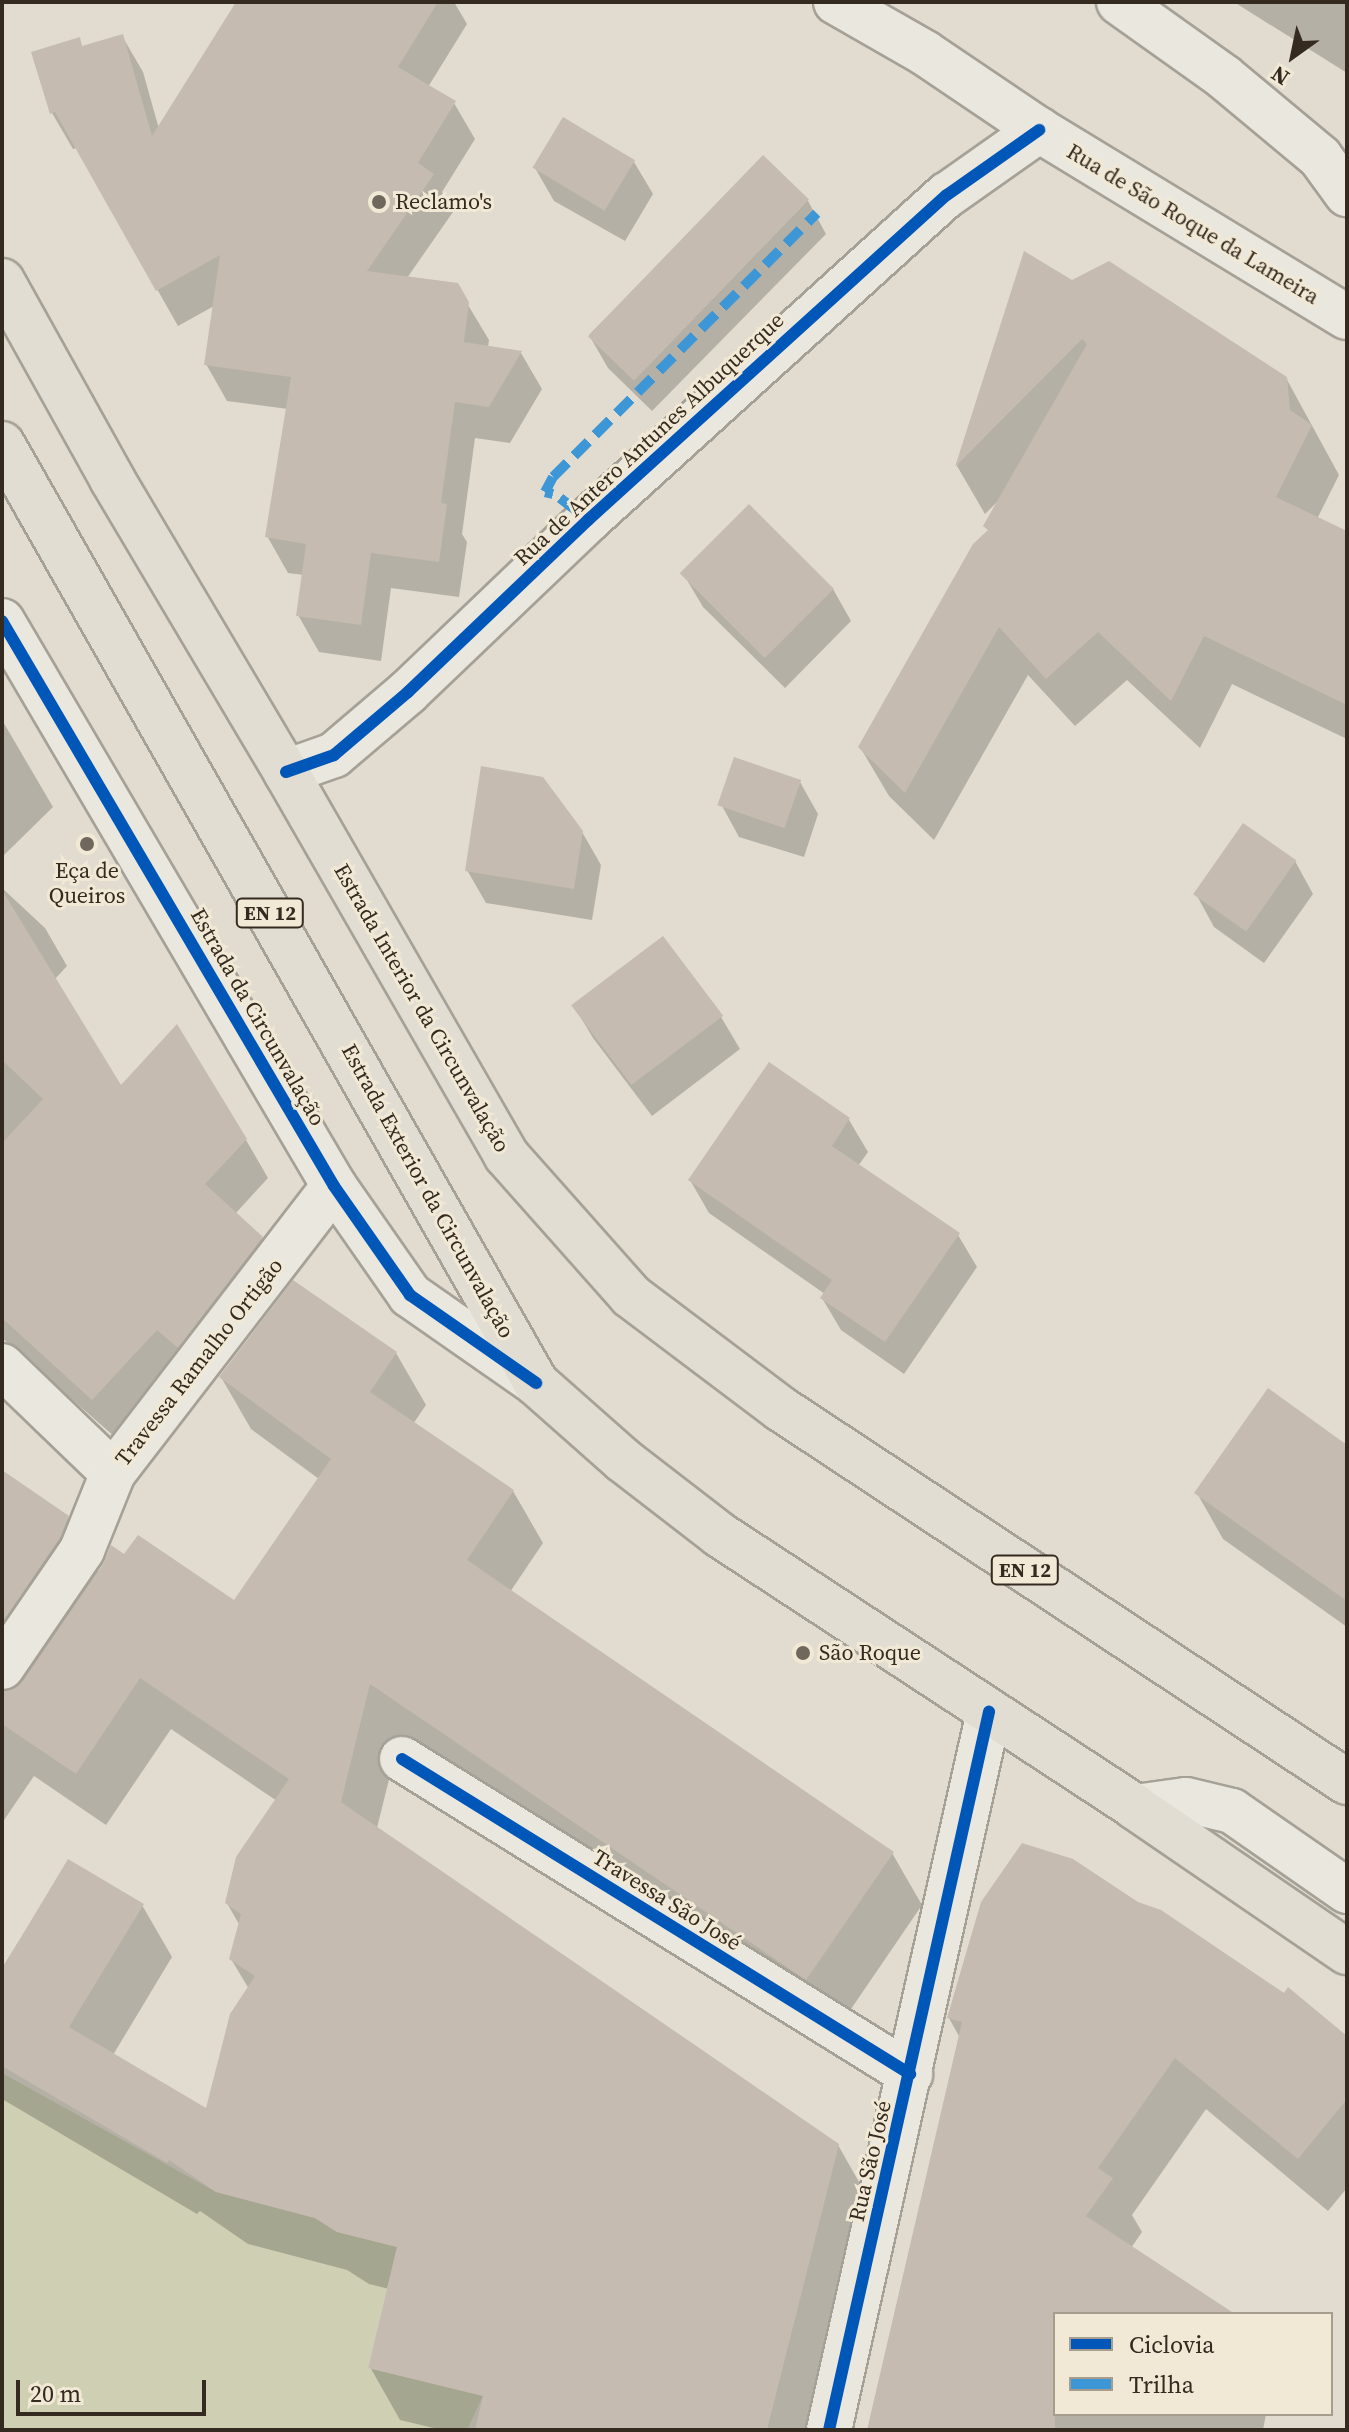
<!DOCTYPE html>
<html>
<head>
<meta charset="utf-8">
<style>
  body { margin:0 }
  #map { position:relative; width:1349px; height:2432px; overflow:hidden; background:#e1dccf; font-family:"Source Serif 4",serif }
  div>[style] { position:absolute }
  .green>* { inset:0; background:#cfd0b3 }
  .shadow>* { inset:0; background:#0003 }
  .building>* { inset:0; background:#c5bbb0; transform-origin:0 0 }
  .roads { filter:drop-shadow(2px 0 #a6a197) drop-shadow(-2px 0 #a6a197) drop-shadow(0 2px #a6a197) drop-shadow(0 -2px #a6a197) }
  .street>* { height:44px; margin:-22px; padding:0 22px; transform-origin:22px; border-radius:22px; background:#eae7df }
  .secondary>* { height:44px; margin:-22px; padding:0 22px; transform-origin:22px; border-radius:22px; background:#eae7df }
  .primary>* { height:44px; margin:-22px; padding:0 22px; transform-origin:22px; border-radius:22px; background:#e1ddd2 }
  .quiet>* { height:10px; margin-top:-5px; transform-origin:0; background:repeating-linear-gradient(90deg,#3d96d5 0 20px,transparent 0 30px) }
  .cycleway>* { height:12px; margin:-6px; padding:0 6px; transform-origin:6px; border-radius:6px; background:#0057b8 }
  .dots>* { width:22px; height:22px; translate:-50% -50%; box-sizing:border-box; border:4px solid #f1e9d5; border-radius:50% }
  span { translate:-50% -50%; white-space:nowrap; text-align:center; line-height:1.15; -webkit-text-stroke:6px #f1e9d5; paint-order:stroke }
  .shield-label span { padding:2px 6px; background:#f1e9d5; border:2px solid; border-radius:6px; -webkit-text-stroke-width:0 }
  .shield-label { font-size:20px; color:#342a20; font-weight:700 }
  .poi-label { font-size:22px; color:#342a20 }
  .left { translate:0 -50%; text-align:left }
  .street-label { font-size:22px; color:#342a20 }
  .frame { position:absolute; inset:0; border:4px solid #342a20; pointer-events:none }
  .legend { position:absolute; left:1053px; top:2312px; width:280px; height:104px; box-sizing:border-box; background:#f1e9d5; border:2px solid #a59d8d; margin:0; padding:10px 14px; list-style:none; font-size:24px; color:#342a20 }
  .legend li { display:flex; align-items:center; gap:16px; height:40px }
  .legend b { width:40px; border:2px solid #a59d8d }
  .north { position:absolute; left:1253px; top:16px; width:80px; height:80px; -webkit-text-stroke:6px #f1e9d5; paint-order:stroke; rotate:213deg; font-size:22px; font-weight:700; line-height:32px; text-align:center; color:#342a20 }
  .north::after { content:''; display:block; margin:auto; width:28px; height:36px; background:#342a20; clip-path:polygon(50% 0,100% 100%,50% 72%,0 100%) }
  .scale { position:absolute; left:16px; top:2380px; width:190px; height:36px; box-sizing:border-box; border:4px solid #342a20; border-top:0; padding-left:10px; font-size:24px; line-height:28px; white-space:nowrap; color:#342a20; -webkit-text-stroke:6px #f1e9d5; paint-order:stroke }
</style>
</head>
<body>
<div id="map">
  <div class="green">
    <i style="clip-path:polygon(2px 2073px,216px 2192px,315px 2218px,337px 2232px,397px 2247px,368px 2368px,483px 2396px,467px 2430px,2px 2430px)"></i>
  </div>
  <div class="shadow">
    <i style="clip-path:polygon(238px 2px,454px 2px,467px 24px,428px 87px,454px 103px,475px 139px,442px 192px,453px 212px,407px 278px,456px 285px,489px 340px,488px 348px,521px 353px,542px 389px,510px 443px,475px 438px,462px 534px,467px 542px,459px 597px,391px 588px,381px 661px,319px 652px,298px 615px,304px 575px,288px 573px,267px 536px,288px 409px,227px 401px,206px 364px,214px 306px,178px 326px,77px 148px,73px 149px,52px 113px,79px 40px,83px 48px,122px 36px,143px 72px,159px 129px)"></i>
    <i style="clip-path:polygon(1234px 2px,1347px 2px,1347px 73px)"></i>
    <i style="clip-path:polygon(763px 158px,808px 201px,826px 234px,652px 411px,608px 368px,589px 335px)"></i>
    <i style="clip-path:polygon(634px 162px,653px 194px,625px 241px,554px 201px,535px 168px)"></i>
    <i style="clip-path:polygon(1025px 254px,1072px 282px,1286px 378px,1339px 475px,1317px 519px,1347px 534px,1347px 739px,1232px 684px,1200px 748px,1127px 680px,1075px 726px,1028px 675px,934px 840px,889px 796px,860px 747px,989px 532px,986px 526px,1000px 499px,985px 514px,957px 466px)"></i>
    <i style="clip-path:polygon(684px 575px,833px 589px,851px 621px,785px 688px,703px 607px)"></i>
    <i style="clip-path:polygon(2px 720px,53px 807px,2px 857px)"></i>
    <i style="clip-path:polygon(800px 782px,818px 814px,804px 857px,739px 837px,721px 804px)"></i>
    <i style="clip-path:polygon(582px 832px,601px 865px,592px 920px,486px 903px,467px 870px)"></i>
    <i style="clip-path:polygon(1295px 861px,1313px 894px,1264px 963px,1214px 927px,1196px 894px)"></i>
    <i style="clip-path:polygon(2px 888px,45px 928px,67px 966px,54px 980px,120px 1088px,246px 1140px,268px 1178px,235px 1214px,261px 1238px,284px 1277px,115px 1437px,2px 1338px)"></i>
    <i style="clip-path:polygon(574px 1006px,721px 1017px,740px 1049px,652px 1116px,593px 1038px)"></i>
    <i style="clip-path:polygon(770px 1065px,849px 1120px,868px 1152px,858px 1166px,958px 1235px,977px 1267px,904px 1374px,841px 1330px,822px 1298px,825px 1294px,709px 1213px,690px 1180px)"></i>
    <i style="clip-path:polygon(396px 1353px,426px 1405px,413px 1424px,513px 1491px,543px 1543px,510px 1592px,892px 1853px,922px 1905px,836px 2031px,400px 1735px,377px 1828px,838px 2145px,868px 2198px,810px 2430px,442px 2430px,400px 2420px,370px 2367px,389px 2289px,369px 2284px,347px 2270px,248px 2244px,200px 2211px,197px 2214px,2px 2099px,2px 1968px,69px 1861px,142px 1905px,172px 1957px,113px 2055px,208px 2111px,249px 1989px,231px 1959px,240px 1926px,227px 1903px,277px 1801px,171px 1729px,106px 1825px,34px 1776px,2px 1823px,2px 1472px,67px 1517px,99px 1573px,125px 1557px,234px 1603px,319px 1479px,251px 1429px,221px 1377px)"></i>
    <i style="clip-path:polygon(1347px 1445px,1347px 1627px,1223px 1539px,1197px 1493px)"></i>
    <i style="clip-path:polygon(949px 2018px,1347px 2039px,1347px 2188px,1328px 2211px,1206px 2109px,1132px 2215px,1142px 2232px,1131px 2248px,1207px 2314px,1055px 2314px,1055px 2414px,1266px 2414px,1263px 2430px,869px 2430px,960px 2038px)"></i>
  </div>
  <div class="building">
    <i style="clip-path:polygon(236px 2px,438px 2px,398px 67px,456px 101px,418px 163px,434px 174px,367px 271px,458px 283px,469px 302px,464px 342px,522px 351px,489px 407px,455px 402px,441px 503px,447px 504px,439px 562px,371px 553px,361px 625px,296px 616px,306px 544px,265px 537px,291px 377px,204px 365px,220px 255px,156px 291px,55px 112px,50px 114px,31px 52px,80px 37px,82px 46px,123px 34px,152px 136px)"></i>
    <i style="left:563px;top:117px;width:84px;height:59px;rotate:31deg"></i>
    <i style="left:763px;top:155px;width:64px;height:252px;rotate:44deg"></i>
    <i style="clip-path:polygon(1024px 251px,1072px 280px,1109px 261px,1287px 377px,1290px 410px,1312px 425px,1276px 497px,1347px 531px,1347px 705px,1204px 636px,1171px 701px,1098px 632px,1046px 679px,999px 627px,905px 793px,858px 747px,973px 544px,988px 530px,983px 526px,1087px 344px,1082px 339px,955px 467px)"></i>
    <i style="left:749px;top:504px;width:120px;height:98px;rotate:45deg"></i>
    <i style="left:734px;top:757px;width:71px;height:51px;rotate:19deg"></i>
    <i style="clip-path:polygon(481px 766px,543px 777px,583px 831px,574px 889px,465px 871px)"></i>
    <i style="left:1243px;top:823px;width:65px;height:87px;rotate:35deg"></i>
    <i style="clip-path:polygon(2px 890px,121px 1085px,177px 1024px,247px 1139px,205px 1184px,263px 1237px,178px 1348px,157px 1330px,92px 1400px,2px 1318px,2px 1143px,43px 1099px,2px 1060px)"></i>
    <i style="left:663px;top:936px;width:100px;height:115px;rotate:53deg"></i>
    <i style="clip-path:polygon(769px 1062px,850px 1118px,832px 1146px,960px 1233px,885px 1342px,820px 1298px,832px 1280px,688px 1180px)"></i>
    <i style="clip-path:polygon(293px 1280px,397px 1352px,370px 1392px,514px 1490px,467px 1560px,894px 1852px,806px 1980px,370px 1684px,341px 1802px,839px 2144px,767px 2430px,475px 2430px,483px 2396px,368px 2368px,397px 2247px,337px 2232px,315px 2218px,216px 2192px,169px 2160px,167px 2163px,2px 2066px,2px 1969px,68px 1859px,144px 1904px,69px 2027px,206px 2108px,230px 2014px,255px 1976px,229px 1959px,241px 1914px,225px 1903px,236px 1857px,289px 1779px,140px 1678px,76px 1774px,2px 1724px,2px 1692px,13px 1689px,23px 1681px,103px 1564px,111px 1545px,124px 1554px,138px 1535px,234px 1600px,331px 1459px,219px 1377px)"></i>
    <i style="clip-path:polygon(1268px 1388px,1347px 1445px,1347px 1601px,1194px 1493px)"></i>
    <i style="clip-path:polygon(2px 1470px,69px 1516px,60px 1538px,2px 1623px)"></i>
    <i style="clip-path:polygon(1022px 1843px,1073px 1859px,1138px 1902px,1161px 1910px,1284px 1993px,1288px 1987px,1347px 2036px,1347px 2099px,1298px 2159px,1175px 2058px,1098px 2168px,1113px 2178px,1086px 2216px,1235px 2314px,1055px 2314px,1055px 2430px,867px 2430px,962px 2022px,947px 2018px,981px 1902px)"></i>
  </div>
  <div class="roads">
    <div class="street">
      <i style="left:1119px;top:2px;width:129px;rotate:35.5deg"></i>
      <i style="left:1224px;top:77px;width:125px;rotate:39.8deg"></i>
      <i style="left:1320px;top:157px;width:46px;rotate:53.9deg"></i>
      <i style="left:2px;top:621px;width:655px;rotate:59.56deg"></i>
      <i style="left:334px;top:1186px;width:133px;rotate:55.1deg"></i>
      <i style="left:410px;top:1295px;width:154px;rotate:34.9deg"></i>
      <i style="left:2px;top:1366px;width:154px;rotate:43.9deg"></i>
      <i style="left:2px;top:1667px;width:142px;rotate:-55.6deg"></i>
      <i style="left:82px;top:1550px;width:83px;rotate:-68.1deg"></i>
      <i style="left:113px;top:1473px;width:362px;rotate:-52.4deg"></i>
      <i style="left:402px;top:1759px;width:598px;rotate:31.8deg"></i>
      <i style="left:829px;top:2430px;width:736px;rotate:-77.44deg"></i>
    </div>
    <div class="secondary">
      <i style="left:836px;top:2px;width:103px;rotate:29.8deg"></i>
      <i style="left:925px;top:53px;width:138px;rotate:34deg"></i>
      <i style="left:1039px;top:130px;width:360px;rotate:31.3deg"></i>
      <i style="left:286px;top:772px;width:51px;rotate:-19.5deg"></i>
      <i style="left:334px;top:755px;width:97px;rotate:-40.4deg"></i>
      <i style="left:408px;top:692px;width:249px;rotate:-43.7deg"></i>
      <i style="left:588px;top:520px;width:484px;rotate:-42.2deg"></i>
      <i style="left:947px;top:195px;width:113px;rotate:-35.2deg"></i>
      <i style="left:1135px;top:1807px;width:51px;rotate:-7.8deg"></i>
      <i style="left:1186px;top:1800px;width:47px;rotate:13.4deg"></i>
      <i style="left:1232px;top:1811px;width:140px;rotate:34.8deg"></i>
    </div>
    <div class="primary">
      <i style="left:2px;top:281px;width:227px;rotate:60.9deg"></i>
      <i style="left:112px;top:479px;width:341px;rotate:59.3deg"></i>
      <i style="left:286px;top:772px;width:442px;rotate:60.1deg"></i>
      <i style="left:506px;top:1155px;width:188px;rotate:48.4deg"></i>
      <i style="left:631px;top:1296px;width:188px;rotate:37deg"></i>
      <i style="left:781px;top:1409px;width:678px;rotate:33.39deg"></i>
      <i style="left:2px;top:444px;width:1080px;rotate:60.37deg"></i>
      <i style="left:536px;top:1383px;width:116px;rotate:41.5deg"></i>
      <i style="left:623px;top:1460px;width:123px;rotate:37.7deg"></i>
      <i style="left:720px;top:1535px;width:496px;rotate:33.2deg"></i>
      <i style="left:1135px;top:1807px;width:257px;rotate:34.4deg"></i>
    </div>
  </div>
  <div class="quiet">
    <i style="left:553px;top:494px;width:8px;rotate:-166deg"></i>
    <i style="left:545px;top:492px;width:17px;rotate:-62deg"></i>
    <i style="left:553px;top:477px;width:373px;rotate:-45deg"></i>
    <i style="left:560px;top:498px;width:36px;rotate:38deg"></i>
  </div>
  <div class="cycleway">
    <i style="left:2px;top:621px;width:655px;rotate:59.56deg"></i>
    <i style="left:334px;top:1186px;width:133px;rotate:55.1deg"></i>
    <i style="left:410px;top:1295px;width:154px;rotate:34.9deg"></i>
    <i style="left:286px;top:772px;width:51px;rotate:-19.5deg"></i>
    <i style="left:334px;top:755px;width:97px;rotate:-40.4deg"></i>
    <i style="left:408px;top:692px;width:249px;rotate:-43.7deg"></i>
    <i style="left:588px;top:520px;width:484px;rotate:-42.2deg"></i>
    <i style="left:947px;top:195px;width:113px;rotate:-35.2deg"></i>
    <i style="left:402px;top:1759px;width:598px;rotate:31.8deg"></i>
    <i style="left:829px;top:2430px;width:736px;rotate:-77.44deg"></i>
  </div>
  <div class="dots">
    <i style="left:379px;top:202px;background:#71685d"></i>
    <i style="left:87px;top:844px;background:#71685d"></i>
    <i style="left:803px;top:1653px;background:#71685d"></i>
  </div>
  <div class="shield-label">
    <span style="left:270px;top:913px">EN 12</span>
    <span style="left:1025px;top:1570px">EN 12</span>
  </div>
  <div class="poi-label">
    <span class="left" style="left:395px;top:202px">Reclamo's</span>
    <span style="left:87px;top:883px">Eça de<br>Queiros</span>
    <span class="left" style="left:819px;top:1653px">São Roque</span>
  </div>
  <div class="street-label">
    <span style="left:1193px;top:224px;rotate:31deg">Rua de São Roque da Lameira</span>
    <span style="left:649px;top:439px;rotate:-43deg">Rua de Antero Antunes Albuquerque</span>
    <span style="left:422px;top:1008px;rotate:60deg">Estrada Interior da Circunvalação</span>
    <span style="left:258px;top:1017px;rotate:60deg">Estrada da Circunvalação</span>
    <span style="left:428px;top:1191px;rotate:61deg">Estrada Exterior da Circunvalação</span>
    <span style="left:199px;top:1362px;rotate:-52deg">Travessa Ramalho Ortigão</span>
    <span style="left:667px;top:1900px;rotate:32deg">Travessa São José</span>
    <span style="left:870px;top:2161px;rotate:-77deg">Rua São José</span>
  </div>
  <div class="frame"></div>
  <ul class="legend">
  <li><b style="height:10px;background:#0057b8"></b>Ciclovia</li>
  <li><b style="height:10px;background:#3d96d5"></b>Trilha</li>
  </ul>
  <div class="north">N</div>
  <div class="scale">20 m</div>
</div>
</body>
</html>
